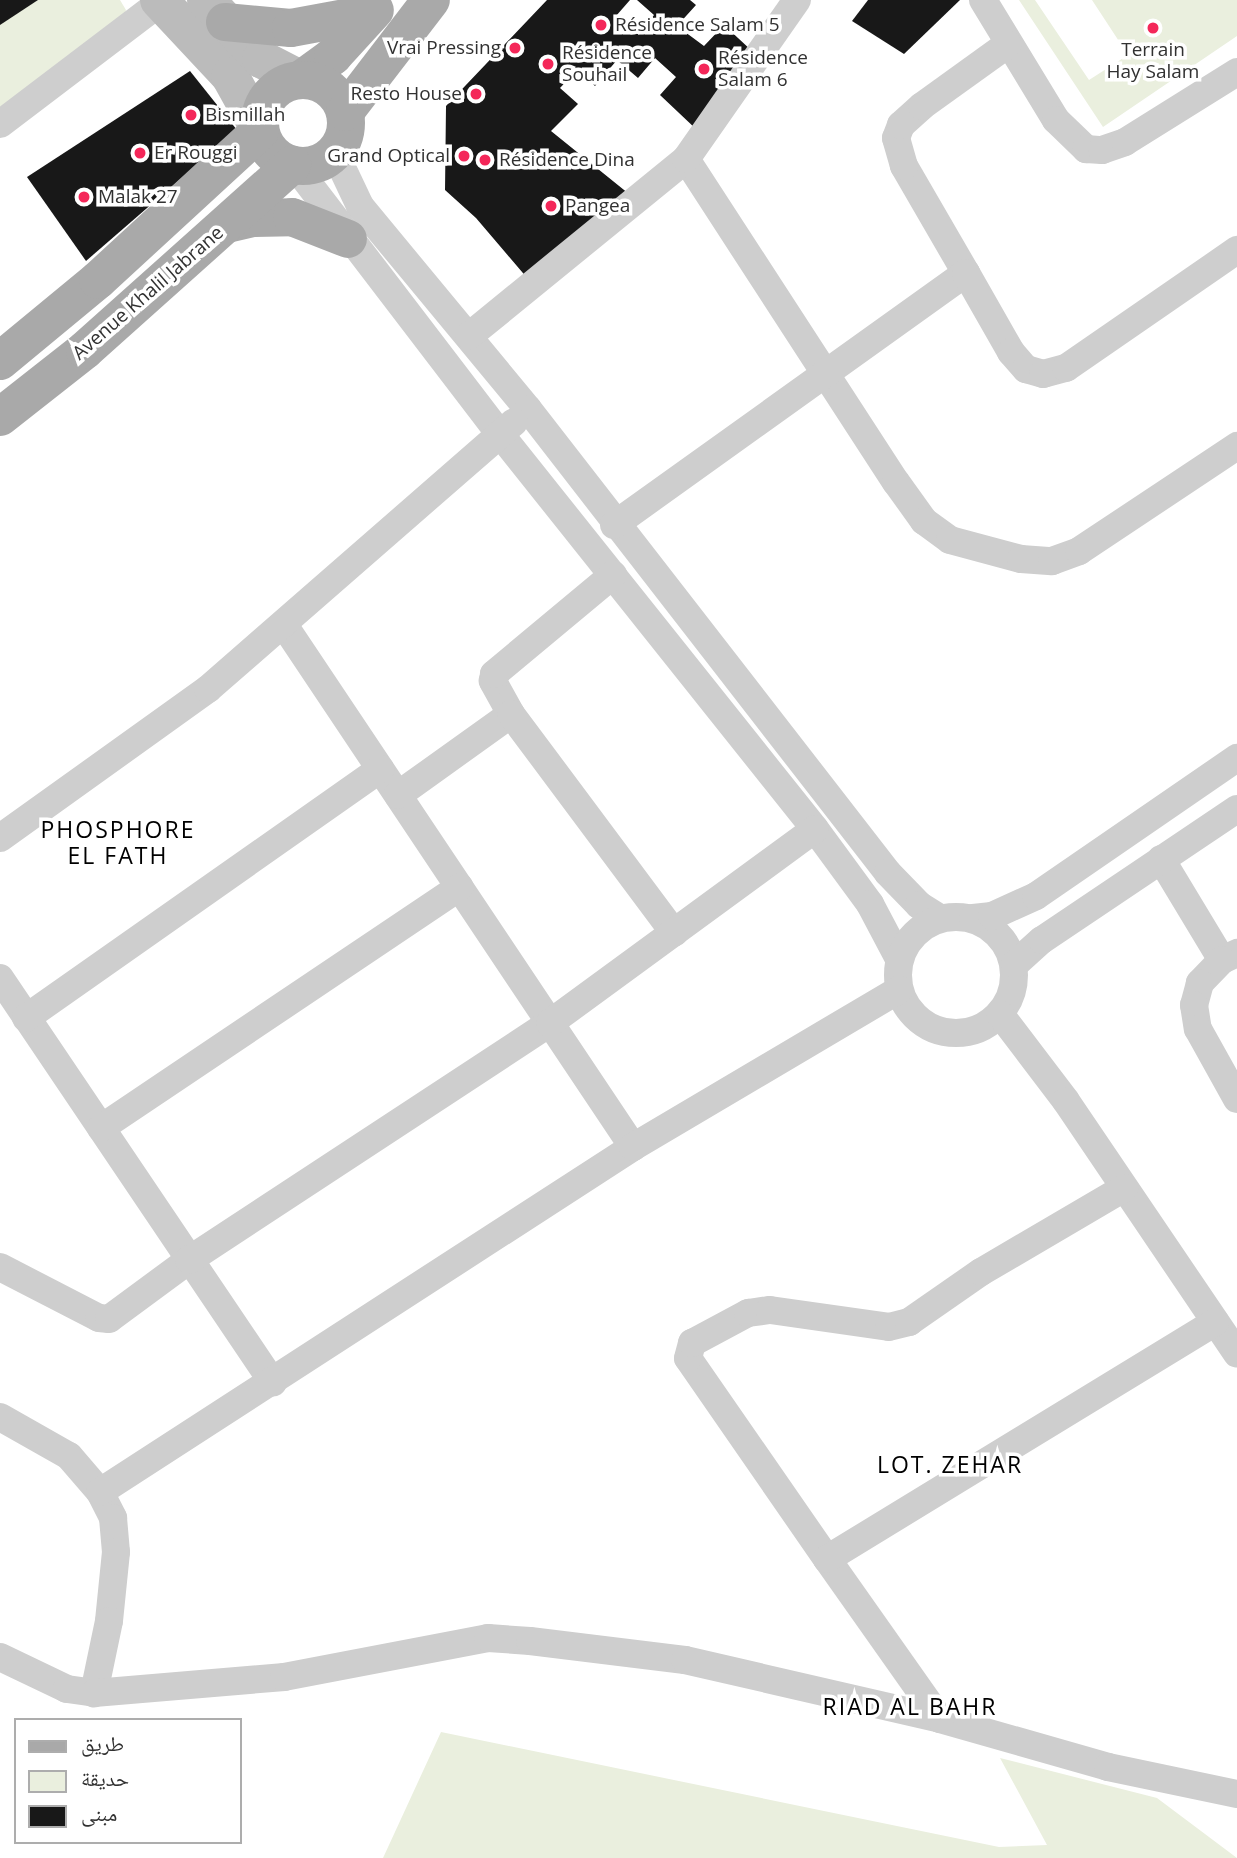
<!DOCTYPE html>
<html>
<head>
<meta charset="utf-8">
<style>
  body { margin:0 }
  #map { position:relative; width:1237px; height:1858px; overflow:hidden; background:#fff; font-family:"Open Sans","Noto Naskh Arabic",sans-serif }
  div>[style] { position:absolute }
  .green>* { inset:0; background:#eaefde }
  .building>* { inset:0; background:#181818 }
  .street>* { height:28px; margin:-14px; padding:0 14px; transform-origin:14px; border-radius:14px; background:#cecece }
  .street>.ring { margin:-14px; padding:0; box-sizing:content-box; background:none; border:28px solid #cecece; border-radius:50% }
  .secondary>* { height:38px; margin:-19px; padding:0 19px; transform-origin:19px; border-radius:19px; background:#bbb }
  .primary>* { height:38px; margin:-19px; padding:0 19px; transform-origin:19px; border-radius:19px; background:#a9a9a9 }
  .primary>.ring { margin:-19px; padding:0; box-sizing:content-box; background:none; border:38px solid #a9a9a9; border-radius:50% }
  .dots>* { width:19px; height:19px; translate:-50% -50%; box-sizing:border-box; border:4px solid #fff; border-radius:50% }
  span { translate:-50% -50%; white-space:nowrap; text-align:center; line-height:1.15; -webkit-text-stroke:7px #fff; paint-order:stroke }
  .poi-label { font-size:19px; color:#313131 }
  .left { translate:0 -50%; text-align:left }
  .right { translate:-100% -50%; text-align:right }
  .street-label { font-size:19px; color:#313131 }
  .quarter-label { font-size:23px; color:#000; letter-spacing:2px }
  .legend { position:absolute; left:14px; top:1718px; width:228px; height:126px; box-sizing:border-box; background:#fff; border:2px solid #adadad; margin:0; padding:9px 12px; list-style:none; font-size:21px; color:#313131 }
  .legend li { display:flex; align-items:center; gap:14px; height:35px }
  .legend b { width:35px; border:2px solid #adadad }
</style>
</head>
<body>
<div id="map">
  <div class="green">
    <i style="clip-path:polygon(0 0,120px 0,126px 10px,124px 17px,0 109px)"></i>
    <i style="clip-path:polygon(1019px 0,1035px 0,1089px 80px,1128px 55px,1092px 0,1237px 0,1237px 36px,1103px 127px)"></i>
    <i style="clip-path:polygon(441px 1732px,999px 1847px,1047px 1845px,1000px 1758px,1157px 1798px,1237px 1858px,383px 1858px)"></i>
  </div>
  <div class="building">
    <i style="clip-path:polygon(0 0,38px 0,0 25px)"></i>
    <i style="clip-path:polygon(547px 0,630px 0,616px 16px,639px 35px,654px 15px,637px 0,690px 0,696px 5px,677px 26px,704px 46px,724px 25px,752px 51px,697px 130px,660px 95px,676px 77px,655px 58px,638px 78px,617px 60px,595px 86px,577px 70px,560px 88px,578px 104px,551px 131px,629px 194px,528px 279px,476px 218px,445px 190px,446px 106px)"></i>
    <i style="clip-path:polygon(868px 0,960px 0,904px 54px,852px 21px)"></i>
    <i style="clip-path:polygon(190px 71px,237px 130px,86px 261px,27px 177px)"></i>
  </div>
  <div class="street">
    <i style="left:983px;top:0;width:140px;rotate:58.7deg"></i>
    <i style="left:1056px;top:120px;width:42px;rotate:44deg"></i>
    <i style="left:1086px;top:149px;width:16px;rotate:4deg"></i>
    <i style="left:1102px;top:150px;width:24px;rotate:-19deg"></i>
    <i style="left:1125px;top:142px;width:132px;rotate:-32deg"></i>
    <i style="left:0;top:124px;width:202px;rotate:-37.2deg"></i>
    <i style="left:335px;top:153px;width:59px;rotate:64.7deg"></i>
    <i style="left:360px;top:206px;width:264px;rotate:50.4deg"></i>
    <i style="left:528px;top:409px;width:587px;rotate:52.19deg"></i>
    <i style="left:888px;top:873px;width:45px;rotate:45.9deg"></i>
    <i style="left:919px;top:905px;width:25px;rotate:32deg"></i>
    <i style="left:686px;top:159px;width:385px;rotate:57deg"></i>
    <i style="left:896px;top:482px;width:48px;rotate:54.3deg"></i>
    <i style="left:924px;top:521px;width:32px;rotate:36deg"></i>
    <i style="left:950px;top:540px;width:73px;rotate:15deg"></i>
    <i style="left:1021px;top:559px;width:31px;rotate:4deg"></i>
    <i style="left:1052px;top:561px;width:29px;rotate:-20deg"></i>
    <i style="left:1079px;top:551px;width:190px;rotate:-33.6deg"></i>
    <i style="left:295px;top:166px;width:337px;rotate:52.6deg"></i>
    <i style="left:500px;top:434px;width:505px;rotate:51.43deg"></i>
    <i style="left:815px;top:829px;width:93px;rotate:53.7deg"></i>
    <i style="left:870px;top:904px;width:62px;rotate:62.2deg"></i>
    <i style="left:966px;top:273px;width:124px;rotate:-120.1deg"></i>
    <i style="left:904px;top:166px;width:29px;rotate:-106deg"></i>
    <i style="left:896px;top:138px;width:14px;rotate:-69deg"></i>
    <i style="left:901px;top:125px;width:28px;rotate:-42deg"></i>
    <i style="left:922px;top:106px;width:105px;rotate:-35.7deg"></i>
    <i style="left:469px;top:336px;width:280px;rotate:-39.2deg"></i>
    <i style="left:686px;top:159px;width:194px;rotate:-55.1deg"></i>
    <i style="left:614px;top:525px;width:433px;rotate:-35.6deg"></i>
    <i style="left:966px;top:273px;width:91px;rotate:60.3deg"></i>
    <i style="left:1011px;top:352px;width:23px;rotate:49deg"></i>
    <i style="left:1026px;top:369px;width:18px;rotate:16deg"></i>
    <i style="left:1043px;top:374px;width:24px;rotate:-15deg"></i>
    <i style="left:1066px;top:368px;width:208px;rotate:-34.6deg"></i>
    <i style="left:284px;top:625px;width:628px;rotate:56.23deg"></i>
    <i style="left:511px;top:714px;width:38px;rotate:-119deg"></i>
    <i style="left:493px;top:681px;width:7px;rotate:-82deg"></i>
    <i style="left:494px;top:674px;width:155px;rotate:-39.8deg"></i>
    <i style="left:398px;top:795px;width:139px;rotate:-35.6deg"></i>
    <i style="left:511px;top:714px;width:273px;rotate:53.3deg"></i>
    <i style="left:0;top:838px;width:256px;rotate:-35.6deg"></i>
    <i style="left:208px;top:689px;width:406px;rotate:-41.1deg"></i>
    <i style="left:1161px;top:859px;width:118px;rotate:58.9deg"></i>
    <i style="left:1222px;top:960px;width:17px;rotate:-25deg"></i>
    <i class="ring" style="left:898px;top:917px;width:88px;height:88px"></i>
    <i style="left:973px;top:918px;width:19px;rotate:-6deg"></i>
    <i style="left:992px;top:916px;width:48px;rotate:-24.4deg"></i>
    <i style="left:1036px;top:896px;width:244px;rotate:-34.5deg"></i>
    <i style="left:1222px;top:960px;width:32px;rotate:134deg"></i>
    <i style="left:1200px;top:983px;width:23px;rotate:105deg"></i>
    <i style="left:1194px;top:1005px;width:24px;rotate:81deg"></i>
    <i style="left:1198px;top:1029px;width:80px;rotate:60.9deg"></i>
    <i style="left:1015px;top:964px;width:36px;rotate:-42deg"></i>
    <i style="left:1042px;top:940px;width:235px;rotate:-33.9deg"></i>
    <i style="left:0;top:978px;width:488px;rotate:56deg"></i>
    <i style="left:1000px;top:1014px;width:109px;rotate:52.8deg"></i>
    <i style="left:1066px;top:1101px;width:305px;rotate:55.9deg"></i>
    <i style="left:26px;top:1018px;width:433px;rotate:-35.1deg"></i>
    <i style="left:101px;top:1128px;width:432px;rotate:-33.9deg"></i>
    <i style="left:0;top:1267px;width:111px;rotate:27.3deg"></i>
    <i style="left:99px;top:1318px;width:10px;rotate:6deg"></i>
    <i style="left:109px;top:1319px;width:99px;rotate:-36.4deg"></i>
    <i style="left:189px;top:1260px;width:432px;rotate:-33.3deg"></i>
    <i style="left:550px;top:1023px;width:328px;rotate:-36.2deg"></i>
    <i style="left:0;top:1417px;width:79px;rotate:29.5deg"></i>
    <i style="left:69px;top:1456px;width:48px;rotate:49.3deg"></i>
    <i style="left:100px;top:1492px;width:29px;rotate:63deg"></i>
    <i style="left:113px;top:1518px;width:34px;rotate:85deg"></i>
    <i style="left:116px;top:1552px;width:69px;rotate:95.8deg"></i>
    <i style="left:109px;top:1621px;width:74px;rotate:101.8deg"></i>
    <i style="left:100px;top:1492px;width:635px;rotate:-32.91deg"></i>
    <i style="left:633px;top:1147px;width:309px;rotate:-30.6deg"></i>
    <i style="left:827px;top:1559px;width:244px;rotate:-124.7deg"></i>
    <i style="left:688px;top:1358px;width:16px;rotate:-75deg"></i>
    <i style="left:692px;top:1343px;width:64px;rotate:-28.2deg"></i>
    <i style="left:748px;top:1313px;width:22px;rotate:-8deg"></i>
    <i style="left:770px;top:1310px;width:120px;rotate:8.1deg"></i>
    <i style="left:889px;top:1327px;width:21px;rotate:-14deg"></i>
    <i style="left:909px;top:1322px;width:88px;rotate:-34.8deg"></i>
    <i style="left:981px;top:1272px;width:166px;rotate:-30.4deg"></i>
    <i style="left:0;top:1657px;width:74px;rotate:25.5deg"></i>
    <i style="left:67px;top:1689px;width:27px;rotate:8deg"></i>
    <i style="left:94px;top:1693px;width:191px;rotate:-4.8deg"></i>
    <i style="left:284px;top:1677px;width:208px;rotate:-10.8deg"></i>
    <i style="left:488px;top:1638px;width:42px;rotate:4.1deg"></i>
    <i style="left:530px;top:1641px;width:156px;rotate:7deg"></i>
    <i style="left:685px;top:1660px;width:262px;rotate:13deg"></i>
    <i style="left:940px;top:1719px;width:175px;rotate:15.9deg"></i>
    <i style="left:1108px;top:1767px;width:132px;rotate:11.8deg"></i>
    <i style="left:940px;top:1719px;width:196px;rotate:-125.2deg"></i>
    <i style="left:827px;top:1559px;width:455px;rotate:-31.4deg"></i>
  </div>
  <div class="secondary">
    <i style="left:159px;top:0;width:104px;rotate:46.9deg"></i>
    <i style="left:230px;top:76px;width:62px;rotate:60.9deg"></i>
    <i style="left:206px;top:0;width:81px;rotate:47deg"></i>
    <i style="left:261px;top:59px;width:44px;rotate:27.1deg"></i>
  </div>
  <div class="primary">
    <i style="left:225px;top:22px;width:66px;rotate:5.2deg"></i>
    <i style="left:291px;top:28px;width:82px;rotate:-10.5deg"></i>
    <i style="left:303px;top:78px;width:37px;rotate:-36deg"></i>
    <i style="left:333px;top:56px;width:62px;rotate:-47.6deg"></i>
    <i class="ring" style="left:260px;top:80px;width:48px;height:48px"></i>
    <i style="left:345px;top:112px;width:141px;rotate:-52.5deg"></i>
    <i style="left:227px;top:224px;width:27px;rotate:-13deg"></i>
    <i style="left:253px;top:218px;width:39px;rotate:-1deg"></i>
    <i style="left:292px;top:217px;width:60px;rotate:21.4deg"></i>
    <i style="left:0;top:361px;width:127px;rotate:-39.6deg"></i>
    <i style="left:98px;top:280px;width:220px;rotate:-42.6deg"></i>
    <i style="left:0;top:417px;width:108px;rotate:-38.2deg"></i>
    <i style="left:85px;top:350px;width:278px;rotate:-41.8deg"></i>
  </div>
  <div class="dots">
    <i style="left:601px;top:25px;background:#f42759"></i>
    <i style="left:1153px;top:28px;background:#f42759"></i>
    <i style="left:515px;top:48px;background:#f42759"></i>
    <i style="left:548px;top:64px;background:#f42759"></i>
    <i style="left:704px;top:69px;background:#f42759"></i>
    <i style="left:476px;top:94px;background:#f42759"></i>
    <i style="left:191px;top:115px;background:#f42759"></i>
    <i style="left:140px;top:153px;background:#f42759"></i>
    <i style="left:464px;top:156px;background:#f42759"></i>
    <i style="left:485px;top:160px;background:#f42759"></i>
    <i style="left:84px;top:197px;background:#f42759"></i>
    <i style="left:551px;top:206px;background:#f42759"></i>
  </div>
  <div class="poi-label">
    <span class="left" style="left:615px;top:25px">Résidence Salam 5</span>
    <span class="right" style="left:501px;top:48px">Vrai Pressing</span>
    <span style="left:1153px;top:61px">Terrain<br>Hay Salam</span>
    <span class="left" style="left:562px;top:64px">Résidence<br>Souhail</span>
    <span class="left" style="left:718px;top:69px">Résidence<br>Salam 6</span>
    <span class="right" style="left:462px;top:94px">Resto House</span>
    <span class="left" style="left:205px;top:115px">Bismillah</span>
    <span class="left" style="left:154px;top:153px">Er Rouggi</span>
    <span class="right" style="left:450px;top:156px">Grand Optical</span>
    <span class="left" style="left:499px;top:160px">Résidence Dina</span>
    <span class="left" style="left:98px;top:197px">Malak 27</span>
    <span class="left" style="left:565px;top:206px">Pangea</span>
  </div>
  <div class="street-label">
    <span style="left:148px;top:293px;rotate:-41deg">Avenue Khalil Jabrane</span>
  </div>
  <div class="quarter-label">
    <span style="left:118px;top:842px">PHOSPHORE<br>EL FATH</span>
    <span style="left:950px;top:1464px">LOT. ZEHAR</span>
    <span style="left:910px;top:1706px">RIAD AL BAHR</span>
  </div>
  <ul class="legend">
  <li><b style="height:9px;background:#a9a9a9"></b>طريق</li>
  <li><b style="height:19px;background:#eaefde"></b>حديقة</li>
  <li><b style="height:19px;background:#181818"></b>مبنى</li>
  </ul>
</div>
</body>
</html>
